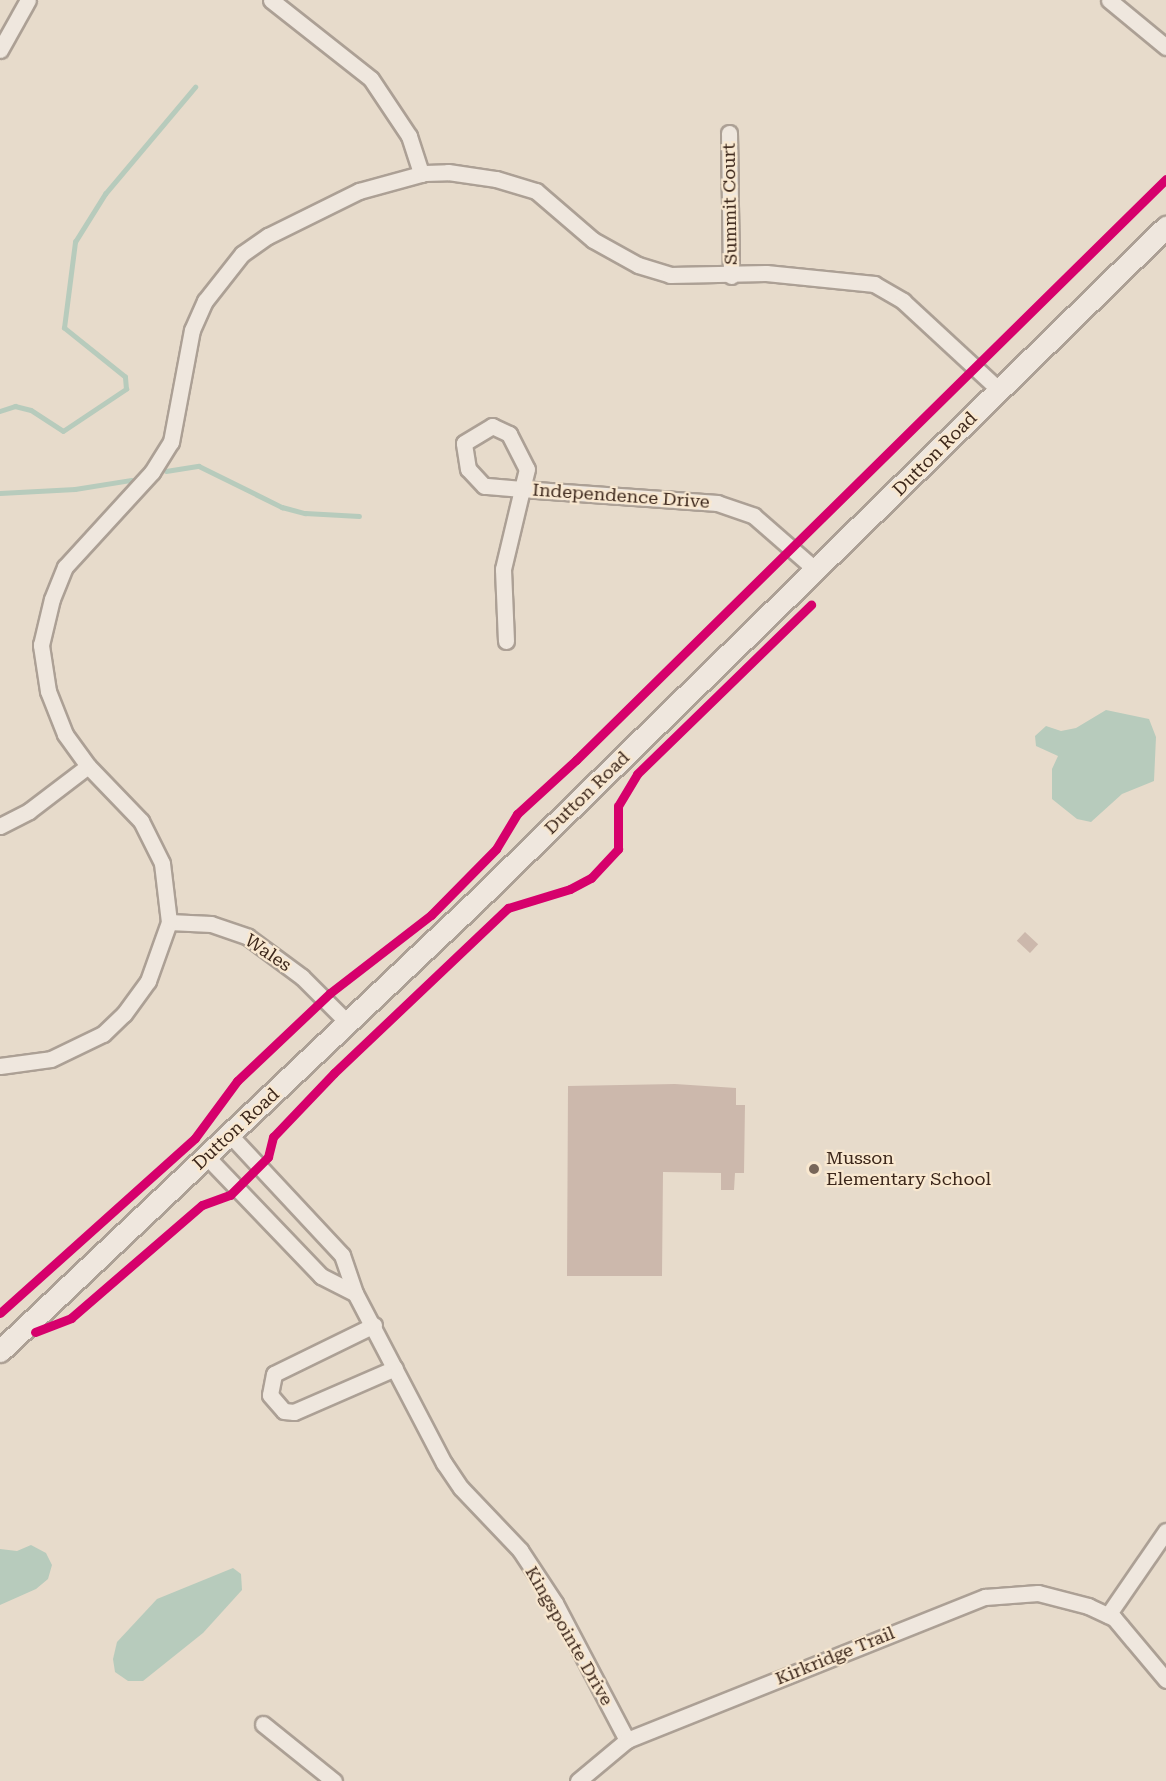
<!DOCTYPE html>
<html>
<head>
<meta charset="utf-8">
<style>
  body { margin:0 }
  #map { position:relative; width:1166px; height:1781px; overflow:hidden; background:#e7dbcb; font-family:"Roboto Serif",serif }
  div>[style] { position:absolute }
  .water>* { inset:0; background:#b7cbbc }
  .stream>* { height:4.5px; margin:-2.25px; padding:0 2.25px; transform-origin:2.25px; border-radius:2.25px; background:#b7cbbc }
  .building>* { inset:0; background:#ccb8ac; transform-origin:0 0 }
  .roads { filter:drop-shadow(2px 0 #aca095) drop-shadow(-2px 0 #aca095) drop-shadow(0 2px #aca095) drop-shadow(0 -2px #aca095) }
  .street>* { height:15px; margin:-7.5px; padding:0 7.5px; transform-origin:7.5px; border-radius:7.5px; background:#efe7de }
  .secondary>* { height:21px; margin:-10.5px; padding:0 10.5px; transform-origin:10.5px; border-radius:10.5px; background:#efe7de }
  .cycleway>* { height:9px; margin:-4.5px; padding:0 4.5px; transform-origin:4.5px; border-radius:4.5px; background:#d6006c }
  .dots>* { width:16px; height:16px; translate:-50% -50%; box-sizing:border-box; border:3px solid #f9e8d0; border-radius:50% }
  span { translate:-50% -50%; white-space:nowrap; text-align:center; line-height:1.15; -webkit-text-stroke:4.5px #f9e8d0; paint-order:stroke }
  .street-label { font-size:18px; color:#3c271b }
  .poi-label { font-size:18px; color:#3c271b }
  .left { translate:0 -50%; text-align:left }
</style>
</head>
<body>
<div id="map">
  <div class="water">
    <i style="clip-path:polygon(1106px 710px,1149px 719px,1156px 737px,1154px 781px,1122px 794px,1091px 822px,1077px 819px,1052px 799px,1052px 769px,1058px 756px,1036px 746px,1035px 736px,1046px 726px,1061px 731px,1076px 728px)"></i>
    <i style="clip-path:polygon(31px 1545px,46px 1553px,52px 1565px,48px 1579px,36px 1589px,0 1605px,0 1549px,17px 1551px)"></i>
    <i style="clip-path:polygon(233px 1568px,241px 1574px,242px 1590px,203px 1633px,143px 1681px,128px 1681px,115px 1672px,113px 1659px,117px 1642px,157px 1599px)"></i>
  </div>
  <div class="stream">
    <i style="left:0;top:411px;width:16px;rotate:-18deg"></i>
    <i style="left:15px;top:406px;width:16px;rotate:14deg"></i>
    <i style="left:31px;top:410px;width:38px;rotate:33deg"></i>
    <i style="left:63px;top:431px;width:76px;rotate:-33.7deg"></i>
    <i style="left:126px;top:389px;width:12px;rotate:-95deg"></i>
    <i style="left:125px;top:377px;width:78px;rotate:-141.2deg"></i>
    <i style="left:64px;top:328px;width:87px;rotate:-82.7deg"></i>
    <i style="left:75px;top:242px;width:57px;rotate:-58deg"></i>
    <i style="left:105px;top:194px;width:140px;rotate:-49.9deg"></i>
    <i style="left:166px;top:471px;width:33px;rotate:-9deg"></i>
    <i style="left:199px;top:466px;width:93px;rotate:26.3deg"></i>
    <i style="left:282px;top:507px;width:24px;rotate:15deg"></i>
    <i style="left:305px;top:513px;width:54px;rotate:3.2deg"></i>
    <i style="left:0;top:493px;width:75px;rotate:-3.1deg"></i>
    <i style="left:75px;top:489px;width:57px;rotate:-9.1deg"></i>
  </div>
  <div class="building">
    <i style="left:1025px;top:932px;width:18px;height:12px;rotate:43deg"></i>
    <i style="clip-path:polygon(675px 1084px,736px 1088px,736px 1105px,745px 1105px,744px 1173px,735px 1173px,734px 1190px,721px 1190px,721px 1173px,663px 1172px,662px 1276px,567px 1276px,568px 1086px)"></i>
  </div>
  <div class="roads">
    <div class="street">
      <i style="left:271px;top:0;width:127px;rotate:38.3deg"></i>
      <i style="left:371px;top:79px;width:69px;rotate:56.3deg"></i>
      <i style="left:409px;top:136px;width:40px;rotate:72deg"></i>
      <i style="left:1109px;top:0;width:74px;rotate:39.5deg"></i>
      <i style="left:0;top:50px;width:57px;rotate:-60.8deg"></i>
      <i style="left:729px;top:133px;width:143px;rotate:89.2deg"></i>
      <i style="left:492px;top:426px;width:19px;rotate:25deg"></i>
      <i style="left:509px;top:434px;width:39px;rotate:63deg"></i>
      <i style="left:527px;top:469px;width:21px;rotate:104deg"></i>
      <i style="left:522px;top:489px;width:38px;rotate:-175deg"></i>
      <i style="left:484px;top:486px;width:23px;rotate:-133deg"></i>
      <i style="left:468px;top:469px;width:26px;rotate:-99deg"></i>
      <i style="left:464px;top:443px;width:33px;rotate:-31deg"></i>
      <i style="left:506px;top:641px;width:72px;rotate:-92.4deg"></i>
      <i style="left:503px;top:569px;width:82px;rotate:-76.6deg"></i>
      <i style="left:522px;top:489px;width:196px;rotate:4.1deg"></i>
      <i style="left:717px;top:503px;width:39px;rotate:19deg"></i>
      <i style="left:754px;top:516px;width:82px;rotate:41.1deg"></i>
      <i style="left:0;top:826px;width:33px;rotate:-27deg"></i>
      <i style="left:29px;top:811px;width:74px;rotate:-37.3deg"></i>
      <i style="left:169px;top:922px;width:42px;rotate:2.7deg"></i>
      <i style="left:211px;top:924px;width:39px;rotate:19deg"></i>
      <i style="left:248px;top:937px;width:67px;rotate:36.5deg"></i>
      <i style="left:302px;top:977px;width:65px;rotate:45deg"></i>
      <i style="left:0;top:1066px;width:51px;rotate:-7.8deg"></i>
      <i style="left:51px;top:1059px;width:58px;rotate:-25.7deg"></i>
      <i style="left:103px;top:1034px;width:29px;rotate:-44deg"></i>
      <i style="left:124px;top:1014px;width:41px;rotate:-54deg"></i>
      <i style="left:148px;top:981px;width:63px;rotate:-70.4deg"></i>
      <i style="left:169px;top:922px;width:59px;rotate:-96.8deg"></i>
      <i style="left:162px;top:863px;width:47px;rotate:-116.6deg"></i>
      <i style="left:141px;top:821px;width:76px;rotate:-133.9deg"></i>
      <i style="left:88px;top:766px;width:39px;rotate:-126deg"></i>
      <i style="left:65px;top:734px;width:46px;rotate:-111.6deg"></i>
      <i style="left:48px;top:691px;width:47px;rotate:-98.7deg"></i>
      <i style="left:41px;top:645px;width:47px;rotate:-76.6deg"></i>
      <i style="left:52px;top:599px;width:35px;rotate:-68deg"></i>
      <i style="left:65px;top:567px;width:129px;rotate:-47.5deg"></i>
      <i style="left:152px;top:472px;width:36px;rotate:-58deg"></i>
      <i style="left:171px;top:442px;width:114px;rotate:-79.4deg"></i>
      <i style="left:192px;top:330px;width:32px;rotate:-66deg"></i>
      <i style="left:205px;top:301px;width:60px;rotate:-51.8deg"></i>
      <i style="left:242px;top:254px;width:32px;rotate:-35deg"></i>
      <i style="left:268px;top:236px;width:102px;rotate:-26.3deg"></i>
      <i style="left:359px;top:191px;width:68px;rotate:-15.3deg"></i>
      <i style="left:425px;top:173px;width:23px;rotate:-2deg"></i>
      <i style="left:448px;top:172px;width:49px;rotate:8.3deg"></i>
      <i style="left:496px;top:179px;width:42px;rotate:16.7deg"></i>
      <i style="left:536px;top:191px;width:75px;rotate:40.7deg"></i>
      <i style="left:593px;top:240px;width:51px;rotate:29.1deg"></i>
      <i style="left:638px;top:265px;width:34px;rotate:17deg"></i>
      <i style="left:670px;top:275px;width:96px;rotate:-1.2deg"></i>
      <i style="left:766px;top:273px;width:109px;rotate:5.8deg"></i>
      <i style="left:874px;top:284px;width:34px;rotate:30deg"></i>
      <i style="left:903px;top:301px;width:131px;rotate:42.8deg"></i>
      <i style="left:230px;top:1135px;width:164px;rotate:47deg"></i>
      <i style="left:342px;top:1255px;width:40px;rotate:71.1deg"></i>
      <i style="left:355px;top:1293px;width:192px;rotate:62.4deg"></i>
      <i style="left:444px;top:1463px;width:30px;rotate:56deg"></i>
      <i style="left:461px;top:1488px;width:86px;rotate:46.4deg"></i>
      <i style="left:520px;top:1550px;width:64px;rotate:56.6deg"></i>
      <i style="left:555px;top:1603px;width:155px;rotate:62.3deg"></i>
      <i style="left:207px;top:1157px;width:165px;rotate:46.2deg"></i>
      <i style="left:321px;top:1276px;width:38px;rotate:27deg"></i>
      <i style="left:374px;top:1325px;width:111px;rotate:153.9deg"></i>
      <i style="left:274px;top:1374px;width:21px;rotate:101deg"></i>
      <i style="left:270px;top:1395px;width:21px;rotate:49deg"></i>
      <i style="left:284px;top:1411px;width:10px;rotate:6deg"></i>
      <i style="left:294px;top:1412px;width:110px;rotate:-23.5deg"></i>
      <i style="left:1108px;top:1615px;width:102px;rotate:-55.4deg"></i>
      <i style="left:263px;top:1724px;width:91px;rotate:38.8deg"></i>
      <i style="left:578px;top:1781px;width:64px;rotate:-39.9deg"></i>
      <i style="left:627px;top:1740px;width:386px;rotate:-21.8deg"></i>
      <i style="left:985px;top:1597px;width:53px;rotate:-4.3deg"></i>
      <i style="left:1038px;top:1593px;width:52px;rotate:14.6deg"></i>
      <i style="left:1088px;top:1606px;width:29px;rotate:25deg"></i>
      <i style="left:1114px;top:1618px;width:81px;rotate:50deg"></i>
    </div>
    <div class="secondary">
      <i style="left:0;top:1351px;width:655px;rotate:-43.39deg"></i>
      <i style="left:476px;top:901px;width:965px;rotate:-44.33deg"></i>
    </div>
  </div>
  <div class="cycleway">
    <i style="left:0;top:1313px;width:262px;rotate:-41.9deg"></i>
    <i style="left:195px;top:1138px;width:71px;rotate:-53.6deg"></i>
    <i style="left:237px;top:1081px;width:128px;rotate:-43.4deg"></i>
    <i style="left:330px;top:993px;width:128px;rotate:-37.7deg"></i>
    <i style="left:431px;top:915px;width:93px;rotate:-45.4deg"></i>
    <i style="left:496px;top:849px;width:41px;rotate:-59deg"></i>
    <i style="left:517px;top:814px;width:80px;rotate:-42.5deg"></i>
    <i style="left:576px;top:760px;width:828px;rotate:-44.56deg"></i>
    <i style="left:35px;top:1332px;width:39px;rotate:-21deg"></i>
    <i style="left:71px;top:1318px;width:173px;rotate:-40.8deg"></i>
    <i style="left:202px;top:1205px;width:30px;rotate:-20deg"></i>
    <i style="left:230px;top:1195px;width:54px;rotate:-45deg"></i>
    <i style="left:268px;top:1157px;width:21px;rotate:-76deg"></i>
    <i style="left:273px;top:1137px;width:88px;rotate:-46.4deg"></i>
    <i style="left:334px;top:1073px;width:240px;rotate:-43.5deg"></i>
    <i style="left:508px;top:908px;width:65px;rotate:-17deg"></i>
    <i style="left:570px;top:889px;width:24px;rotate:-28deg"></i>
    <i style="left:591px;top:878px;width:40px;rotate:-47deg"></i>
    <i style="left:618px;top:849px;width:43px;rotate:-90deg"></i>
    <i style="left:618px;top:806px;width:37px;rotate:-59deg"></i>
    <i style="left:637px;top:774px;width:243px;rotate:-44.2deg"></i>
  </div>
  <div class="dots">
    <i style="left:814px;top:1169px;background:#786659"></i>
  </div>
  <div class="street-label">
    <span style="left:730px;top:204px;rotate:-91deg">Summit Court</span>
    <span style="left:935px;top:454px;rotate:-45deg">Dutton Road</span>
    <span style="left:621px;top:496px;rotate:4deg">Independence Drive</span>
    <span style="left:587px;top:793px;rotate:-44deg">Dutton Road</span>
    <span style="left:268px;top:953px;rotate:34deg">Wales</span>
    <span style="left:236px;top:1129px;rotate:-43deg">Dutton Road</span>
    <span style="left:569px;top:1636px;rotate:60deg">Kingspointe Drive</span>
    <span style="left:835px;top:1656px;rotate:-22deg">Kirkridge Trail</span>
  </div>
  <div class="poi-label">
    <span class="left" style="left:826px;top:1169px">Musson<br>Elementary School</span>
  </div>
</div>
</body>
</html>
